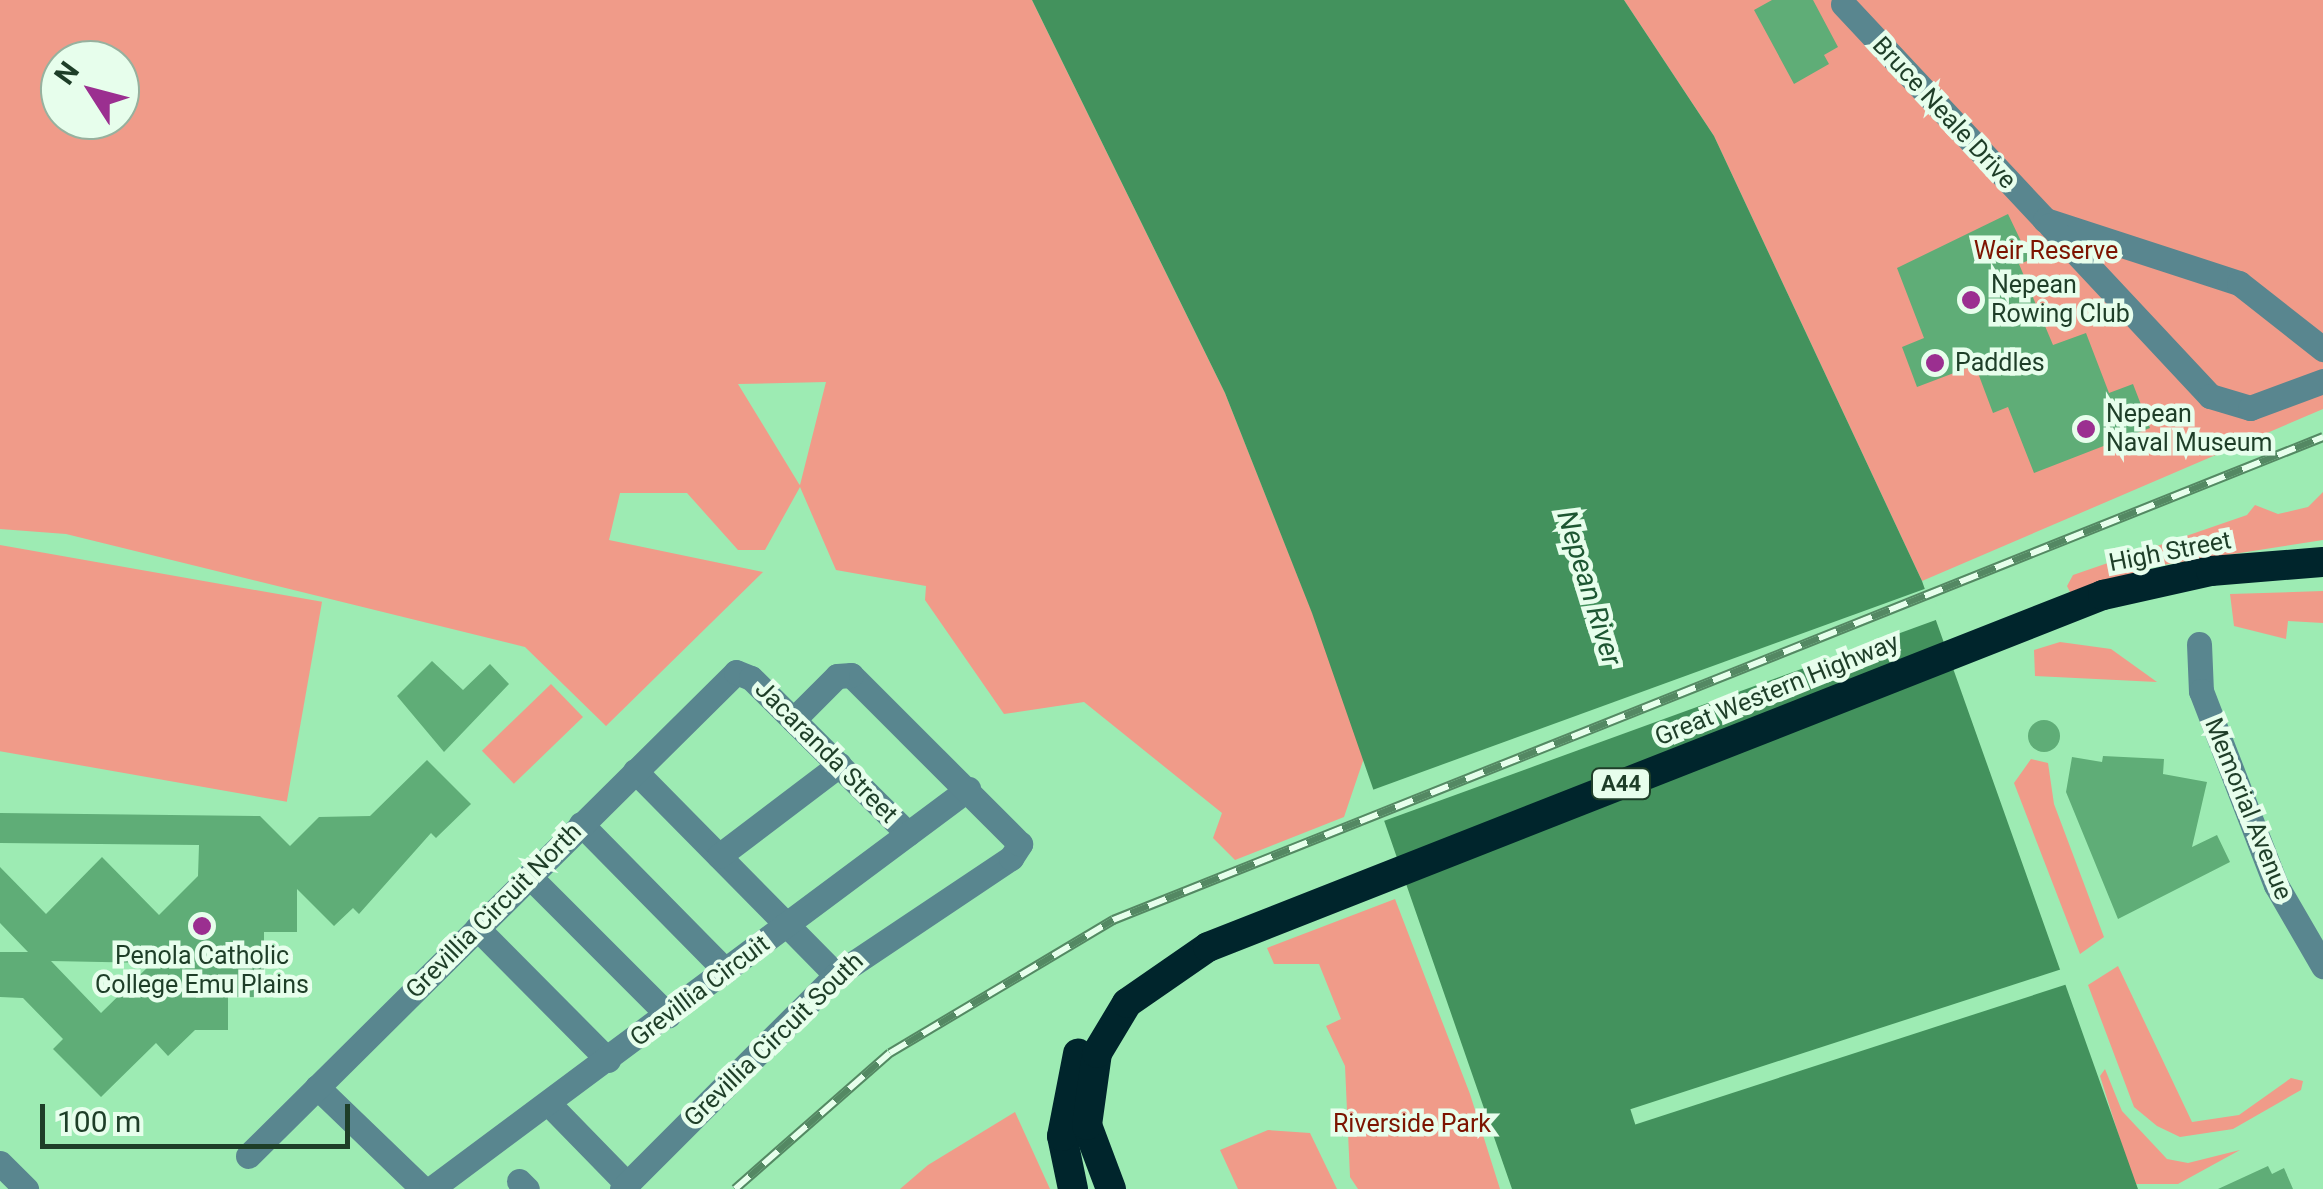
<!DOCTYPE html>
<html>
<head>
<meta charset="utf-8">
<style>
  body { margin:0 }
  #map { position:relative; width:2323px; height:1189px; overflow:hidden; background:#9debb3; font-family:Roboto,sans-serif }
  div>[style] { position:absolute }
  .green>* { inset:0; background:#f09b89; transform-origin:0 0 }
  .water>* { inset:0; background:#43925d }
  .pier>* { inset:0; background:#9debb3; transform-origin:0 0 }
  .building>* { inset:0; background:#5fad77 }
  .round { border-radius:50% }
  .minor>* { height:25px; margin:-12.5px; padding:0 12.5px; transform-origin:12.5px; border-radius:12.5px; background:#59868f }
  .highway>* { height:30px; margin:-15px; padding:0 15px; transform-origin:15px; border-radius:15px; background:#00252c }
  .rail>* { height:10px; margin-top:-5px; transform-origin:0; background:repeating-linear-gradient(90deg,#e7feec 0 19px,#548863 0 38px); box-sizing:border-box; border-block:2px solid #548863 }
  .dots>* { width:28px; height:28px; translate:-50% -50%; box-sizing:border-box; border:5px solid #e7feec; border-radius:50% }
  span { translate:-50% -50%; white-space:nowrap; text-align:center; line-height:1.15; -webkit-text-stroke:9px #e7feec; paint-order:stroke }
  .shield-label span { padding:2px 8px; background:#e7feec; border:2px solid; border-radius:8px; -webkit-text-stroke-width:0 }
  .shield-label { font-size:22px; color:#1e3e28; font-weight:700 }
  .street-label { font-size:25px; color:#1e3e28 }
  .park-label { font-size:25px; color:#7d1401 }
  .poi-label { font-size:25px; color:#1e3e28 }
  .left { translate:0 -50%; text-align:left }
  .water-label { font-size:28px; color:#1d5632; font-style:italic }
  .north { position:absolute; left:40px; top:40px; width:100px; height:100px; box-sizing:border-box; background:#e7feec; border:2px solid #97b19e; border-radius:50%; rotate:306deg; font-size:28px; font-weight:700; line-height:40px; text-align:center; color:#1e3e28 }
  .north::after { content:''; display:block; margin:auto; width:35px; height:45px; background:#9b2f90; clip-path:polygon(50% 0,100% 100%,50% 72%,0 100%) }
  .scale { position:absolute; left:40px; top:1104px; width:310px; height:45px; box-sizing:border-box; border:5px solid #1e3e28; border-top:0; padding-left:12px; font-size:30px; line-height:35px; white-space:nowrap; color:#1e3e28; -webkit-text-stroke:8px #e7feec; paint-order:stroke }
</style>
</head>
<body>
<div id="map">
  <div class="green">
    <i style="clip-path:polygon(evenodd,0 0,1032px 0,1225px 393px,1312px 612px,1364px 758px,1344px 817px,1235px 860px,1213px 838px,1222px 813px,1084px 702px,1004px 714px,925px 600px,926px 586px,836px 570px,800px 487px,765px 550px,738px 550px,687px 493px,620px 493px,609px 540px,763px 572px,606px 726px,525px 647px,66px 534px,0 529px,0 0,60px 60px,120px 60px,120px 120px,60px 120px,60px 60px,0 0,826px 382px,800px 485px,799px 484px,738px 384px,826px 382px)"></i>
    <i style="clip-path:polygon(1624px 0,2323px 0,2323px 409px,1922px 581px,1714px 136px)"></i>
    <i style="clip-path:polygon(2323px 492px,2323px 540px,2156px 566px,2071px 594px,2067px 586px,2073px 575px,2247px 515px,2255px 505px,2278px 514px,2308px 507px)"></i>
    <i style="left:0;top:545px;width:327px;height:203px;rotate:10deg"></i>
    <i style="clip-path:polygon(2323px 591px,2323px 623px,2288px 621px,2286px 639px,2234px 626px,2230px 594px)"></i>
    <i style="clip-path:polygon(2060px 642px,2111px 649px,2157px 682px,2035px 676px,2034px 650px)"></i>
    <i style="left:551px;top:684px;width:46px;height:96px;rotate:46deg"></i>
    <i style="clip-path:polygon(2031px 759px,2048px 763px,2054px 804px,2104px 937px,2080px 954px,2014px 783px)"></i>
    <i style="clip-path:polygon(1395px 899px,1470px 1094px,1500px 1189px,1358px 1189px,1350px 1177px,1345px 1066px,1326px 1026px,1341px 1019px,1319px 964px,1274px 964px,1267px 948px)"></i>
    <i style="clip-path:polygon(2118px 966px,2192px 1122px,2239px 1115px,2291px 1078px,2303px 1081px,2301px 1090px,2233px 1129px,2180px 1137px,2157px 1126px,2134px 1107px,2088px 985px)"></i>
    <i style="clip-path:polygon(2105px 1069px,2122px 1111px,2167px 1159px,2188px 1163px,2240px 1150px,2178px 1184px,2134px 1184px,2100px 1076px)"></i>
    <i style="clip-path:polygon(1015px 1112px,1050px 1189px,900px 1189px,928px 1165px)"></i>
    <i style="clip-path:polygon(1268px 1130px,1310px 1133px,1337px 1189px,1238px 1189px,1220px 1150px)"></i>
  </div>
  <div class="water">
    <i style="clip-path:polygon(1032px 0,1624px 0,1714px 136px,1922px 581px,2138px 1189px,1512px 1189px,1312px 613px,1225px 393px)"></i>
  </div>
  <div class="pier">
    <i style="left:1930px;top:587px;width:33px;height:597px;rotate:70deg"></i>
    <i style="left:2065px;top:968px;width:16px;height:457px;rotate:72deg"></i>
  </div>
  <div class="building">
    <i style="clip-path:polygon(1772px 0,1813px 0,1838px 47px,1824px 55px,1829px 64px,1794px 84px,1754px 10px)"></i>
    <i style="clip-path:polygon(2008px 214px,2030px 260px,2019px 264px,2053px 345px,2086px 333px,2109px 393px,2133px 384px,2150px 428px,2034px 473px,2008px 407px,1993px 413px,1975px 365px,1917px 387px,1902px 347px,1924px 338px,1897px 268px)"></i>
    <i style="clip-path:polygon(432px 661px,463px 690px,490px 664px,509px 684px,444px 752px,397px 696px)"></i>
    <i class="round" style="left:2028px;top:720px;width:32px;height:32px"></i>
    <i style="clip-path:polygon(2103px 756px,2164px 759px,2163px 774px,2207px 782px,2192px 847px,2217px 835px,2230px 862px,2118px 919px,2066px 792px,2072px 757px,2102px 762px)"></i>
    <i style="clip-path:polygon(evenodd,427px 760px,471px 804px,436px 838px,431px 833px,359px 914px,353px 908px,334px 926px,297px 889px,297px 932px,264px 932px,264px 997px,228px 997px,228px 1030px,195px 1030px,168px 1056px,156px 1043px,101px 1097px,53px 1049px,63px 1039px,23px 998px,0 997px,0 952px,28px 952px,0 923px,0 867px,46px 914px,102px 857px,159px 915px,198px 876px,199px 845px,0 843px,0 813px,260px 816px,290px 846px,319px 817px,370px 816px,427px 760px,51px 961px,152px 963px,101px 1013px,51px 961px)"></i>
    <i style="clip-path:polygon(2268px 1166px,2272px 1174px,2284px 1168px,2293px 1189px,2218px 1189px)"></i>
  </div>
  <div class="minor">
    <i style="left:1843px;top:4px;width:296px;rotate:46.9deg"></i>
    <i style="left:2045px;top:220px;width:204px;rotate:18deg"></i>
    <i style="left:2239px;top:283px;width:107px;rotate:38.2deg"></i>
    <i style="left:2050px;top:225px;width:234px;rotate:46.9deg"></i>
    <i style="left:2210px;top:396px;width:42px;rotate:16.7deg"></i>
    <i style="left:2250px;top:408px;width:78px;rotate:-20.3deg"></i>
    <i style="left:2199px;top:644px;width:47px;rotate:87.6deg"></i>
    <i style="left:2201px;top:691px;width:208px;rotate:68.9deg"></i>
    <i style="left:2276px;top:885px;width:94px;rotate:59.9deg"></i>
    <i style="left:635px;top:771px;width:286px;rotate:45.4deg"></i>
    <i style="left:581px;top:824px;width:206px;rotate:45.4deg"></i>
    <i style="left:719px;top:856px;width:151px;rotate:-37.2deg"></i>
    <i style="left:529px;top:876px;width:197px;rotate:45deg"></i>
    <i style="left:477px;top:928px;width:186px;rotate:45.2deg"></i>
    <i style="left:317px;top:1087px;width:147px;rotate:43.9deg"></i>
    <i style="left:549px;top:1104px;width:112px;rotate:45.7deg"></i>
    <i style="left:248px;top:1156px;width:687px;rotate:-44.76deg"></i>
    <i style="left:736px;top:672px;width:16px;rotate:22deg"></i>
    <i style="left:751px;top:678px;width:221px;rotate:44.8deg"></i>
    <i style="left:0;top:1163px;width:37px;rotate:45deg"></i>
    <i style="left:519px;top:1181px;width:11px;rotate:45deg"></i>
    <i style="left:431px;top:1189px;width:670px;rotate:-36.68deg"></i>
    <i style="left:622px;top:1189px;width:303px;rotate:-45deg"></i>
    <i style="left:836px;top:975px;width:211px;rotate:-33.8deg"></i>
    <i style="left:1011px;top:858px;width:17px;rotate:-57deg"></i>
    <i style="left:1020px;top:844px;width:239px;rotate:-135deg"></i>
    <i style="left:851px;top:675px;width:14px;rotate:176deg"></i>
    <i style="left:837px;top:676px;width:62px;rotate:135deg"></i>
  </div>
  <div class="highway">
    <i style="left:1073px;top:1189px;width:54px;rotate:-101.7deg"></i>
    <i style="left:1062px;top:1136px;width:84px;rotate:-79deg"></i>
    <i style="left:1111px;top:1189px;width:68px;rotate:-110.6deg"></i>
    <i style="left:1087px;top:1125px;width:73px;rotate:-82.1deg"></i>
    <i style="left:1097px;top:1053px;width:58px;rotate:-59deg"></i>
    <i style="left:1127px;top:1003px;width:98px;rotate:-34.7deg"></i>
    <i style="left:1208px;top:947px;width:962px;rotate:-21.47deg"></i>
    <i style="left:2103px;top:595px;width:111px;rotate:-12.5deg"></i>
    <i style="left:2211px;top:571px;width:112px;rotate:-4.6deg"></i>
  </div>
  <div class="rail">
    <i style="left:735px;top:1189px;width:206px;rotate:-41.3deg"></i>
    <i style="left:890px;top:1053px;width:260px;rotate:-30.8deg"></i>
    <i style="left:1113px;top:920px;width:1303px;rotate:-21.76deg"></i>
  </div>
  <div class="dots">
    <i style="left:1971px;top:300px;background:#9b2f90"></i>
    <i style="left:1935px;top:363px;background:#9b2f90"></i>
    <i style="left:2086px;top:429px;background:#9b2f90"></i>
    <i style="left:202px;top:926px;background:#9b2f90"></i>
  </div>
  <div class="shield-label">
    <span style="left:1621px;top:784px">A44</span>
  </div>
  <div class="street-label">
    <span style="left:1944px;top:113px;rotate:47deg">Bruce Neale Drive</span>
    <span style="left:2170px;top:552px;rotate:-11deg">High Street</span>
    <span style="left:1777px;top:690px;rotate:-22deg">Great Western Highway</span>
    <span style="left:826px;top:752px;rotate:45deg">Jacaranda Street</span>
    <span style="left:2248px;top:809px;rotate:68deg">Memorial Avenue</span>
    <span style="left:494px;top:911px;rotate:-45deg">Grevillia Circuit North</span>
    <span style="left:700px;top:991px;rotate:-37deg">Grevillia Circuit</span>
    <span style="left:774px;top:1040px;rotate:-44deg">Grevillia Circuit South</span>
  </div>
  <div class="park-label">
    <span style="left:2046px;top:251px">Weir Reserve</span>
    <span style="left:1412px;top:1124px">Riverside Park</span>
  </div>
  <div class="poi-label">
    <span class="left" style="left:1991px;top:300px">Nepean<br>Rowing Club</span>
    <span class="left" style="left:1955px;top:363px">Paddles</span>
    <span class="left" style="left:2106px;top:429px">Nepean<br>Naval Museum</span>
    <span style="left:202px;top:971px">Penola Catholic<br>College Emu Plains</span>
  </div>
  <div class="water-label">
    <span style="left:1589px;top:588px;rotate:73deg">Nepean River</span>
  </div>
  <div class="north">N</div>
  <div class="scale">100 m</div>
</div>
</body>
</html>
